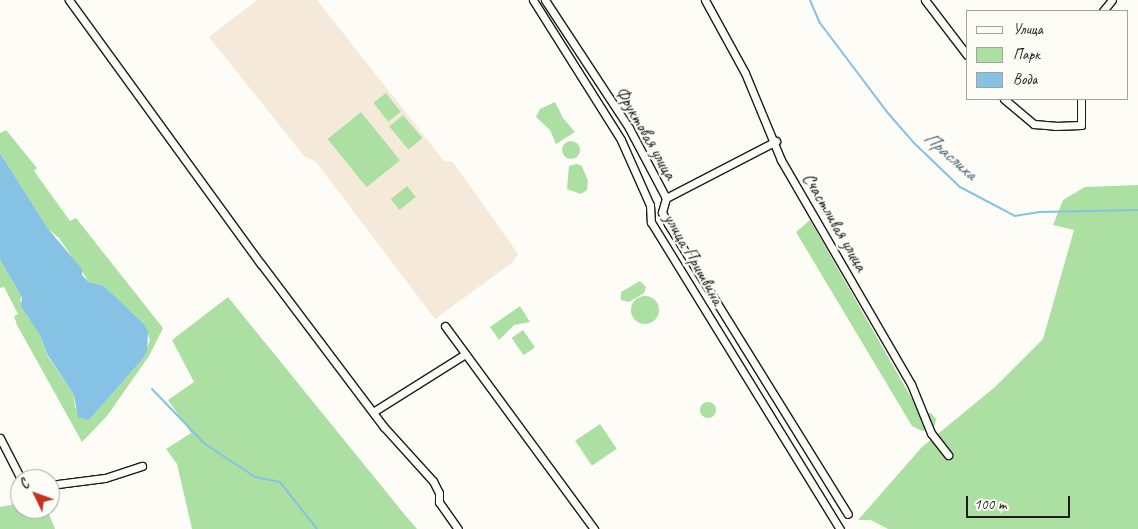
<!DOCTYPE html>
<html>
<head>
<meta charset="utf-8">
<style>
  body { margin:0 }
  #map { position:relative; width:1138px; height:529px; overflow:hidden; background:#fdfcf7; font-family:Caveat,sans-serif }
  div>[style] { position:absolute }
  .built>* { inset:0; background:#f5ead9 }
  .green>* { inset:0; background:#ace0a2; transform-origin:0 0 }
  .round { border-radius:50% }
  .water>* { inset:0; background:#85c2e4 }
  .stream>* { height:2px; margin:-1px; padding:0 1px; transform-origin:1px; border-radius:1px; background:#85c2e4 }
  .roads { filter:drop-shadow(1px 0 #1c1c1c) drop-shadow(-1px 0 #1c1c1c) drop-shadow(0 1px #1c1c1c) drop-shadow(0 -1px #1c1c1c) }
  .minor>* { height:7px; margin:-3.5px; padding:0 3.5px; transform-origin:3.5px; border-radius:3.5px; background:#fdfcf7 }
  span { translate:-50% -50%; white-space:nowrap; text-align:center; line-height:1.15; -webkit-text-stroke:4.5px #fdfcf7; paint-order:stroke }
  .street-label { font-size:18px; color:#1c1c1c }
  .water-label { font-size:19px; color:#465e6c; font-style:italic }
  .legend { position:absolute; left:966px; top:10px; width:162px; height:90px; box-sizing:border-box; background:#fdfcf7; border:1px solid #a3a29f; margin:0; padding:6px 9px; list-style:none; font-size:15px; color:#1c1c1c }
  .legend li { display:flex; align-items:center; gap:10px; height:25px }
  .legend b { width:25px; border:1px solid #a3a29f }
  .north { position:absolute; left:10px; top:469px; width:50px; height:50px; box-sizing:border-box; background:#fdfcf7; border:1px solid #a3a29f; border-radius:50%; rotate:312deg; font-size:14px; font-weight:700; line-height:20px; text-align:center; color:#1c1c1c }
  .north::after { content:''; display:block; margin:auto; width:18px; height:22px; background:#c8321e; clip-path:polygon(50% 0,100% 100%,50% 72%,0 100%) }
  .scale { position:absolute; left:966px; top:496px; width:104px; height:22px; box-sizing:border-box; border:2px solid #1c1c1c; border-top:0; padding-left:6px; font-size:15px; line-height:18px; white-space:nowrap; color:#1c1c1c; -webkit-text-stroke:4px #fdfcf7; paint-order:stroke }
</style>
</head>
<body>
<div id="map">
  <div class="built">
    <i style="clip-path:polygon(257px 0,317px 0,444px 161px,453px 162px,518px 254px,513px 262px,435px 319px,316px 162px,304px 156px,209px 37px)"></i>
  </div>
  <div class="green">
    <i style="left:386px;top:93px;width:24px;height:16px;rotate:52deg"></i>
    <i style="clip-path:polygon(555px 102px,563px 118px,575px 132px,556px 144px,550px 130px,536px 117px,540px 109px)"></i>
    <i style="left:361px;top:112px;width:62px;height:43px;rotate:51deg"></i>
    <i style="left:403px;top:115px;width:30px;height:18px;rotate:50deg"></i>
    <i style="clip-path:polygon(6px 130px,37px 168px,34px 171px,70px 221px,76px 218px,163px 328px,149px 356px,107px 416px,82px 442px,17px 325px,14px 316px,18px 314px,4px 287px,0 288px,0 260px,22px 297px,20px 300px,40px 335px,47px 355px,74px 395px,75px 407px,89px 420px,141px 361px,150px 340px,144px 324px,104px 286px,89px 282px,59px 238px,49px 230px,0 153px,0 133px)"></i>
    <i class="round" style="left:562px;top:141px;width:18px;height:18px"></i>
    <i style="clip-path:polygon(577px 164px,582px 166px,588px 181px,587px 190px,581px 194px,567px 189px,569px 166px)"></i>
    <i style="clip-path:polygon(1138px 185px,1138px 529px,888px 529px,871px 520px,858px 520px,922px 447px,995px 387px,1043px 339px,1074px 230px,1053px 225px,1063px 200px,1085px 187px)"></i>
    <i style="left:407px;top:186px;width:14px;height:21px;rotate:51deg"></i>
    <i style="clip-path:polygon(810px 220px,920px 413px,931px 413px,936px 419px,934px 429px,922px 431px,912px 426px,796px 232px)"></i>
    <i style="clip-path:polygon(640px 281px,646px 287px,644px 293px,629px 302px,621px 300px,621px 292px)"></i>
    <i class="round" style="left:631px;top:296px;width:28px;height:28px"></i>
    <i style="clip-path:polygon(228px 297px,405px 515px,417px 529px,192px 529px,177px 464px,166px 449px,191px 433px,168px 400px,194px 382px,172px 340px)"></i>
    <i style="clip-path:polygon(520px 306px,530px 322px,514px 325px,499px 340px,490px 327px)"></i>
    <i style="left:523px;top:330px;width:21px;height:14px;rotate:55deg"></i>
    <i class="round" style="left:700px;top:402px;width:16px;height:16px"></i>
    <i style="left:600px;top:424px;width:30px;height:30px;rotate:56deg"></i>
    <i style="clip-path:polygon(20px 503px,20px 509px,47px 509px,55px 529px,0 529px,0 507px)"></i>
  </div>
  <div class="water">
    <i style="clip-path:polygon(0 153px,49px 230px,82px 269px,82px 275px,89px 282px,104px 286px,144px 324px,148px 332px,147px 351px,141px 361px,89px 420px,78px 417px,74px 395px,47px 354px,40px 335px,21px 306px,22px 297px,0 260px)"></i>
  </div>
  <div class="stream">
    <i style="left:810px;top:0;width:25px;rotate:67deg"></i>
    <i style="left:820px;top:23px;width:111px;rotate:53deg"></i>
    <i style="left:887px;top:112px;width:40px;rotate:49deg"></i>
    <i style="left:913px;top:142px;width:65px;rotate:43.8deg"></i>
    <i style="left:960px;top:187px;width:62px;rotate:27.8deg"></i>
    <i style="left:1015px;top:216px;width:25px;rotate:-9deg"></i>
    <i style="left:1040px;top:212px;width:98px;rotate:-1.2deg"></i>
    <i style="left:152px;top:389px;width:76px;rotate:46.1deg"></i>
    <i style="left:205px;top:444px;width:60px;rotate:33.4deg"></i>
    <i style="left:255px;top:477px;width:25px;rotate:11deg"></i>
    <i style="left:280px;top:482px;width:60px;rotate:51.8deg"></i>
  </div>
  <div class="roads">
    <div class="minor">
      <i style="left:69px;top:0;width:326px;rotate:54deg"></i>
      <i style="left:261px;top:264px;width:204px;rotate:53deg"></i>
      <i style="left:384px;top:427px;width:73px;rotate:47.8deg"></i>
      <i style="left:433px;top:481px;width:13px;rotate:63deg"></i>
      <i style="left:439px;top:493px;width:9px;rotate:90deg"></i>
      <i style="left:439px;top:502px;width:33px;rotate:55deg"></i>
      <i style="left:533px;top:0;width:165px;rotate:57.8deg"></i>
      <i style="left:621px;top:140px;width:71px;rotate:66deg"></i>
      <i style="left:650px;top:205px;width:17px;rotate:87deg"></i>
      <i style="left:651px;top:222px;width:361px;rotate:58.4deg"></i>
      <i style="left:545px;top:0;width:153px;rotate:56.7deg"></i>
      <i style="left:629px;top:128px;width:79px;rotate:62.1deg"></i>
      <i style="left:666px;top:198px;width:15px;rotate:106deg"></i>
      <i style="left:662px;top:212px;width:13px;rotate:63deg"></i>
      <i style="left:668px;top:224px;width:341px;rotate:58.2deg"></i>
      <i style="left:705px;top:0;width:83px;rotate:61.3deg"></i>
      <i style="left:745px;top:73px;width:94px;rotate:67.5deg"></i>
      <i style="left:781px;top:160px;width:259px;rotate:59.9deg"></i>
      <i style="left:911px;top:384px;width:53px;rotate:67.8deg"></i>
      <i style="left:931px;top:433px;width:28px;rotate:52deg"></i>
      <i style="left:925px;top:0;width:69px;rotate:52.6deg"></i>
      <i style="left:1103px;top:11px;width:14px;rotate:-51deg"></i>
      <i style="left:1004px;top:99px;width:39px;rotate:40deg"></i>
      <i style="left:1034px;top:124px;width:21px;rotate:5deg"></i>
      <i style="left:1055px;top:126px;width:26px;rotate:-2deg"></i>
      <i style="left:1081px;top:125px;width:26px;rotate:-90deg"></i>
      <i style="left:666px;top:198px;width:124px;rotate:-27.4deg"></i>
      <i style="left:445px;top:326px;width:252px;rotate:53.7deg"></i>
      <i style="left:373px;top:412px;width:109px;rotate:-32.2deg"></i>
      <i style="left:0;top:438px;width:46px;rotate:62.9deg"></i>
      <i style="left:50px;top:485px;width:55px;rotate:-7.3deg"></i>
      <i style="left:105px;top:478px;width:39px;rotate:-18deg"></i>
    </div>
  </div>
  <div class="street-label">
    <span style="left:646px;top:133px;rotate:60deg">Фруктовая улица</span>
    <span style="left:835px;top:222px;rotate:60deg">Счастливая улица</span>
    <span style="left:694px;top:259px;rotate:60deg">улица Пришвина</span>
  </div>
  <div class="water-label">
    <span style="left:950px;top:156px;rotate:41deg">Праслиха</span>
  </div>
  <ul class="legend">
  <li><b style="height:6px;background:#fdfcf7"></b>Улица</li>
  <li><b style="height:14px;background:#ace0a2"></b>Парк</li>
  <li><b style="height:14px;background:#85c2e4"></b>Вода</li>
  </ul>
  <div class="north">С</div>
  <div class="scale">100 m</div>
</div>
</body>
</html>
